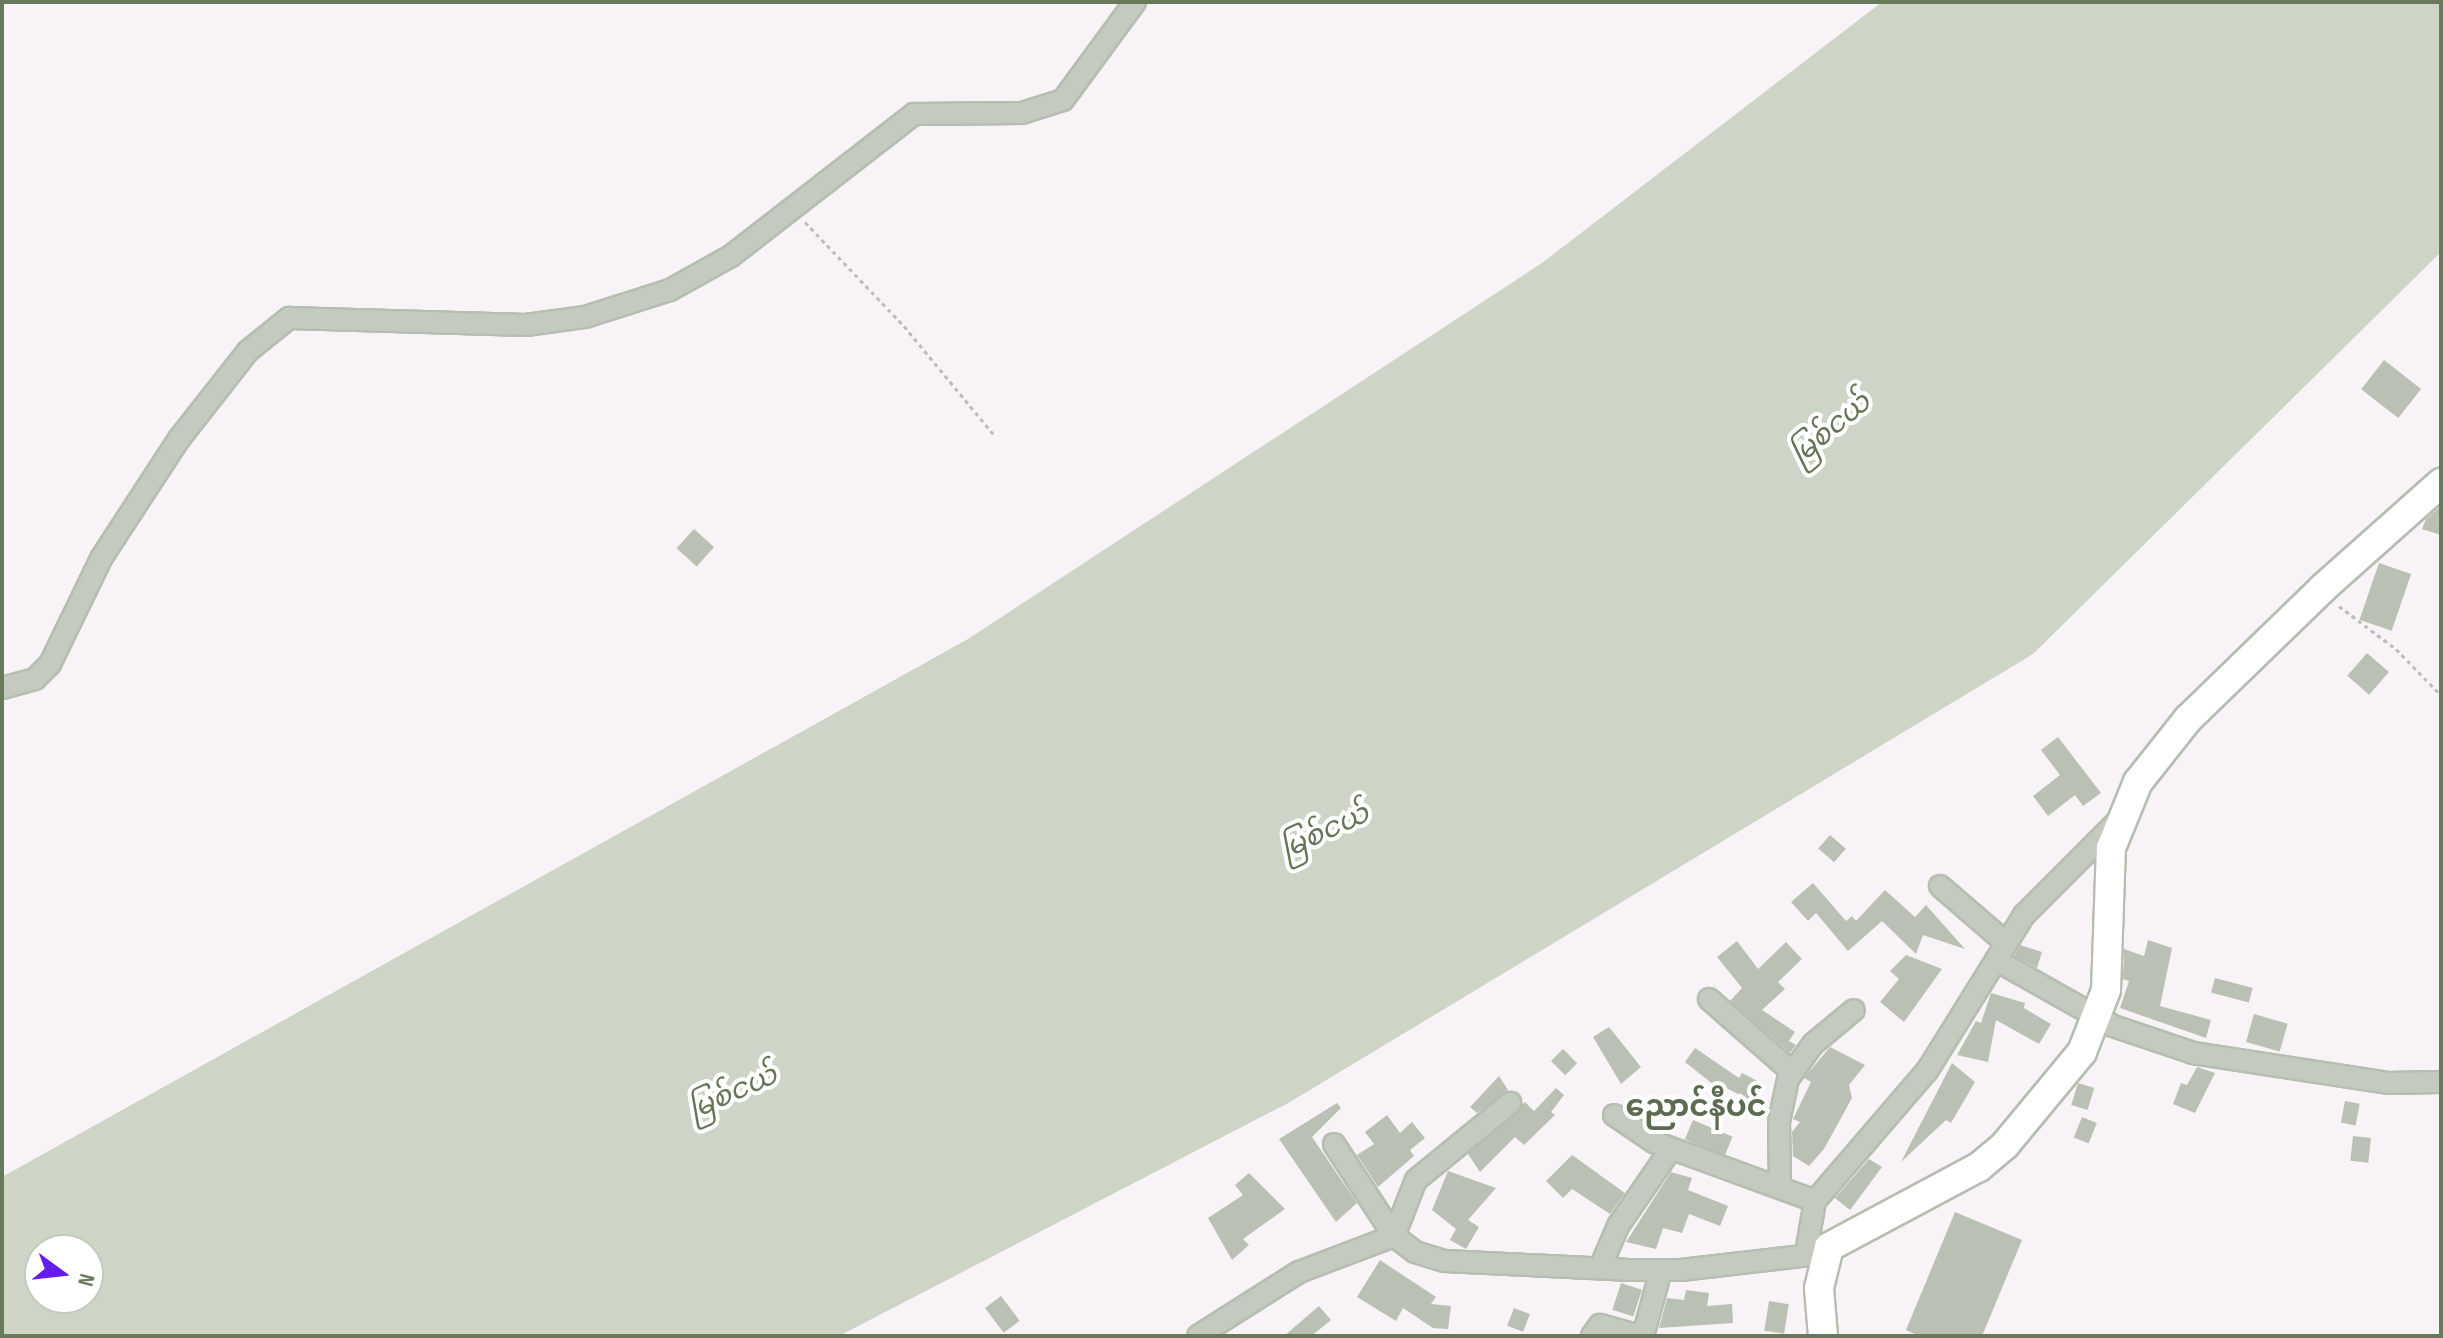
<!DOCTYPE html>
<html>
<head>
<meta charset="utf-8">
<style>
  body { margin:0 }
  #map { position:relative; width:2443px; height:1338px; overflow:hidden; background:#f7f3f6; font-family:"Sofia Sans Condensed","Noto Sans Myanmar",sans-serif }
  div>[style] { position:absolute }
  .water>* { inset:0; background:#ced4c6 }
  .building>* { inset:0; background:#bac0b4; transform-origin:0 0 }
  .path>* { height:3px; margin-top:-1.5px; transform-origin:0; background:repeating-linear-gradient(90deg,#babeb7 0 4px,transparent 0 8px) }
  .roads { filter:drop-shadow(2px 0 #b6bdb1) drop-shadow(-2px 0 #b6bdb1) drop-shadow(0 2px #b6bdb1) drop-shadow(0 -2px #b6bdb1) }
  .street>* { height:20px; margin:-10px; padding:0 10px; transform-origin:10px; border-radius:10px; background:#c5cac1 }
  .secondary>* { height:28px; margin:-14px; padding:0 14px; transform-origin:14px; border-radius:14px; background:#fff }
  span { translate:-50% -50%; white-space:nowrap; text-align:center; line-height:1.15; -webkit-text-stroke:8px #fff; paint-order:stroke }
  .water-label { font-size:28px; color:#687456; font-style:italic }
  .quarter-label { font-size:30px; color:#5d6b52; font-weight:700 }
  .frame { position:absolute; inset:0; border:4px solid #697a5c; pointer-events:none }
  .north { position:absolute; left:24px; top:1234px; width:80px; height:80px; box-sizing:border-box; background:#fff; border:2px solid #c3cabe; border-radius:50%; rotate:105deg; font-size:22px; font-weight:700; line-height:32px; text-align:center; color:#697a5c }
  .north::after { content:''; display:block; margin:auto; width:28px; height:36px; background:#661bef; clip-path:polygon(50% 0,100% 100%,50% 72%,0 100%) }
</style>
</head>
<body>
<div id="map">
  <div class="water">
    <i style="clip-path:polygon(evenodd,1882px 2px,2441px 2px,2441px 252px,2033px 654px,1290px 1102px,839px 1336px,2px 1336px,2px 1177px,968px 639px,1542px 263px,1882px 2px,40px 1250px,88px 1250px,88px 1298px,40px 1298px,40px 1250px)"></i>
  </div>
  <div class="building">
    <i style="left:2384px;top:360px;width:47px;height:37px;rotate:38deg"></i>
    <i style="clip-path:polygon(2441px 506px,2441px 535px,2422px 529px,2426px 519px)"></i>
    <i style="left:694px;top:529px;width:27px;height:26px;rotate:42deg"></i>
    <i style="left:2379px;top:563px;width:34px;height:60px;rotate:19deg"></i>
    <i style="left:2367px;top:653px;width:29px;height:30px;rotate:41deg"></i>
    <i style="clip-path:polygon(2058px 737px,2101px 793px,2083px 806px,2075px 795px,2048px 816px,2033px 796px,2060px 775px,2041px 750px)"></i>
    <i style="left:1830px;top:835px;width:21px;height:18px;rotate:41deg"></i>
    <i style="clip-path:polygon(1813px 883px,1846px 921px,1852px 916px,1856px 921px,1885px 890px,1915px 917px,1926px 905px,1965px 949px,1923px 935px,1916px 954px,1882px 921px,1848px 951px,1816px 913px,1808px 921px,1791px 902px)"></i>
    <i style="clip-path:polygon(2148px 940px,2172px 948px,2160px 1006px,2211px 1020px,2206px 1038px,2120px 1008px,2129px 981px,2123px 979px,2124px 949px,2144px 956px)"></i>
    <i style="clip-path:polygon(1737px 941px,1758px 969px,1786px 942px,1802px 959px,1778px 982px,1785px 989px,1762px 1010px,1795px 1032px,1789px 1041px,1796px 1045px,1790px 1053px,1730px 1001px,1742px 988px,1717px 957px)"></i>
    <i style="clip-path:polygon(2020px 945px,2042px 952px,2037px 968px,2014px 956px)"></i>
    <i style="clip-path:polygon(1906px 955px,1942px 969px,1904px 1022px,1880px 1002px,1899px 979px,1890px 971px)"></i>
    <i style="left:2215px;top:978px;width:39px;height:15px;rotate:15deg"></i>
    <i style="clip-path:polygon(1991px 993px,2025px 1003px,2024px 1008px,2051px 1024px,2039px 1044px,1996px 1020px,1988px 1062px,1957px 1055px,1976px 1021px,1981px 1023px)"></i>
    <i style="left:2254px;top:1014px;width:35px;height:29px;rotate:16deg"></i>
    <i style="clip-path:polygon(1609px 1027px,1641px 1067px,1621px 1084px,1593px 1037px)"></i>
    <i style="clip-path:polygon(1830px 1047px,1865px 1065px,1849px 1085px,1852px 1098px,1824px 1149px,1809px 1166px,1793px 1156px,1792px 1132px,1800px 1122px,1793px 1119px,1811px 1082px,1804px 1078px)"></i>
    <i style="clip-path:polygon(1695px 1048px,1739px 1078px,1742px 1073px,1761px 1083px,1757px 1092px,1770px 1102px,1766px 1108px,1722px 1086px,1719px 1089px,1685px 1062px)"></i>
    <i style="left:1563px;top:1049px;width:20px;height:17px;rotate:45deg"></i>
    <i style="clip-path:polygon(1952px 1063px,1975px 1082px,1951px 1123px,1946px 1120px,1901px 1162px)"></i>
    <i style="clip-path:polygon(2197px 1067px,2215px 1073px,2195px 1113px,2173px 1104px,2181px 1083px,2187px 1085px)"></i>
    <i style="clip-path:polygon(1499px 1076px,1508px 1090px,1477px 1113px,1470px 1107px)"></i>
    <i style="left:2078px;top:1083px;width:17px;height:23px;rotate:17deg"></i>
    <i style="clip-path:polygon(1556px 1088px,1564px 1095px,1551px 1112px,1555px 1115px,1524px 1145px,1515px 1137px,1480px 1172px,1468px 1154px,1525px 1102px,1534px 1111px)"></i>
    <i style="left:2345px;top:1101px;width:15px;height:22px;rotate:11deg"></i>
    <i style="clip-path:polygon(1337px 1103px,1341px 1108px,1312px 1137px,1357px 1203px,1336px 1222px,1279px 1139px)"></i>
    <i style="clip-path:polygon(1387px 1115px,1400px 1133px,1412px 1122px,1425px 1138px,1410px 1150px,1414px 1156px,1378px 1187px,1357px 1155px,1374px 1144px,1365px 1132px)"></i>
    <i style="left:2082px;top:1117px;width:16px;height:22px;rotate:22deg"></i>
    <i style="left:1693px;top:1120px;width:43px;height:21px;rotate:23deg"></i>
    <i style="left:2353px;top:1136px;width:18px;height:25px;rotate:6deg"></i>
    <i style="clip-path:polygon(1572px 1155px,1625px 1193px,1610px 1214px,1572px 1189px,1563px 1198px,1546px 1181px)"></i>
    <i style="clip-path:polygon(1869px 1159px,1882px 1167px,1850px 1210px,1835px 1198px)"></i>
    <i style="clip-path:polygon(1448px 1171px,1496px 1188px,1468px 1220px,1479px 1227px,1466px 1249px,1450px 1240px,1456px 1229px,1432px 1210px)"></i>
    <i style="clip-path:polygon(1671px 1172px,1692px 1178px,1688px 1190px,1728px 1206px,1720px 1226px,1689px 1214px,1682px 1233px,1663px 1228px,1656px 1249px,1626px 1242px)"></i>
    <i style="clip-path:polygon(1249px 1173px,1285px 1209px,1243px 1239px,1249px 1245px,1232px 1260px,1208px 1218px,1243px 1195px,1235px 1185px)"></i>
    <i style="clip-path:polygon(1955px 1212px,2022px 1240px,1982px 1336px,1919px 1336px,1906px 1330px)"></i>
    <i style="clip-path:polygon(1380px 1260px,1436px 1297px,1431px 1304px,1451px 1306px,1448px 1329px,1433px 1328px,1403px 1308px,1396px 1321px,1357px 1297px)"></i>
    <i style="left:1621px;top:1283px;width:22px;height:28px;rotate:18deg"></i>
    <i style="clip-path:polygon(1686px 1290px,1709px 1293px,1707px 1306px,1732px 1304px,1733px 1323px,1659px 1328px,1667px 1298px,1684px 1300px)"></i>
    <i style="left:1001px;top:1296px;width:31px;height:20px;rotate:53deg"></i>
    <i style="left:1769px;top:1301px;width:20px;height:30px;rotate:9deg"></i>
    <i style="clip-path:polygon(1319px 1306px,1331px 1320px,1325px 1325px,1311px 1336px,1284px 1336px)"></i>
    <i style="left:1514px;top:1308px;width:17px;height:19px;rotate:21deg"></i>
  </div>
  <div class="path">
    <i style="left:805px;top:222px;width:144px;rotate:46.4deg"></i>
    <i style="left:904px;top:326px;width:143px;rotate:50.4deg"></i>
    <i style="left:2339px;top:606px;width:71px;rotate:37deg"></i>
    <i style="left:2396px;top:649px;width:64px;rotate:45.6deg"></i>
  </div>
  <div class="roads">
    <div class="street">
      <i style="left:2px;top:688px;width:34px;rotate:-15deg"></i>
      <i style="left:35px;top:679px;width:21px;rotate:-45deg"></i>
      <i style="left:50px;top:664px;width:119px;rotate:-64.1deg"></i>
      <i style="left:102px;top:557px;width:141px;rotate:-56.9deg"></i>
      <i style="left:179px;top:439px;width:112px;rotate:-51.9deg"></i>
      <i style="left:248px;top:351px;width:53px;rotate:-38.8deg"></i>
      <i style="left:289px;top:318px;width:237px;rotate:1.7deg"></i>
      <i style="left:526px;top:325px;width:60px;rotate:-7.7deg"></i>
      <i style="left:585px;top:317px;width:89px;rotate:-17.6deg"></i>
      <i style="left:670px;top:290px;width:70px;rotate:-29.1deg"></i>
      <i style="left:731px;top:256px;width:232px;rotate:-37.8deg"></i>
      <i style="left:914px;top:114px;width:108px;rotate:-0.5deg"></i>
      <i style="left:1022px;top:113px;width:43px;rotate:-17.6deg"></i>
      <i style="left:1063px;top:100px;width:122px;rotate:-53.7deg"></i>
      <i style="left:1940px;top:886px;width:87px;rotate:40.8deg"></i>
      <i style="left:1996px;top:960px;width:134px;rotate:29.4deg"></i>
      <i style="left:2113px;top:1026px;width:84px;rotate:18.6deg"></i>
      <i style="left:2193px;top:1053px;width:197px;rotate:8.7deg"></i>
      <i style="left:2388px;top:1083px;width:53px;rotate:-1.1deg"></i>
      <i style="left:1709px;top:999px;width:111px;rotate:41.3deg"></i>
      <i style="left:1614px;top:1115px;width:48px;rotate:34deg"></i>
      <i style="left:1654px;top:1142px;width:171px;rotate:20.1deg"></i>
      <i style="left:1334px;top:1144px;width:110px;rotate:56.9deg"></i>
      <i style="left:1394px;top:1236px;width:60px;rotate:-68.6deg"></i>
      <i style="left:1416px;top:1180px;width:122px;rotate:-39.3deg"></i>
      <i style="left:1780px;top:1185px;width:63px;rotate:-90.9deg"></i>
      <i style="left:1779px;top:1122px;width:44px;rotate:-78.2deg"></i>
      <i style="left:1788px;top:1079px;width:43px;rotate:-54.5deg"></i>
      <i style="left:1813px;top:1044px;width:53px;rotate:-39.7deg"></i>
      <i style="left:1806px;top:1253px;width:53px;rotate:-80.2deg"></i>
      <i style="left:1815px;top:1201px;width:172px;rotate:-49.3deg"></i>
      <i style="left:1927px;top:1071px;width:184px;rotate:-58.1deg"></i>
      <i style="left:2024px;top:915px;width:134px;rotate:-45deg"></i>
      <i style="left:1600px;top:1268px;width:46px;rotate:-66.8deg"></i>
      <i style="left:1618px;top:1226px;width:93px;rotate:-55.5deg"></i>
      <i style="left:1198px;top:1336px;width:120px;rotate:-32.4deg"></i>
      <i style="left:1299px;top:1272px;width:102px;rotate:-20.8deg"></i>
      <i style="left:1394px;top:1236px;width:26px;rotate:37deg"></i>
      <i style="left:1415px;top:1252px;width:31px;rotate:17deg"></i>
      <i style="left:1445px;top:1261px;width:181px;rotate:2.8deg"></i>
      <i style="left:1626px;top:1270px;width:55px"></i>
      <i style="left:1681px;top:1270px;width:147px;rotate:-6.6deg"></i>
      <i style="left:1592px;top:1336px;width:14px;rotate:-54deg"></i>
      <i style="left:1600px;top:1325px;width:41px;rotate:15.4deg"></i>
      <i style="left:1643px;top:1336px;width:68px;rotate:-74.7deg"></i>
    </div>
    <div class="secondary">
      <i style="left:1823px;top:1336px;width:48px;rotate:-94.8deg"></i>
      <i style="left:1819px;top:1288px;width:42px;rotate:-76.3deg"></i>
      <i style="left:1829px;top:1247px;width:170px;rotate:-28.1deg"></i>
      <i style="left:1979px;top:1167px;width:34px;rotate:-40deg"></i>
      <i style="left:2005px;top:1145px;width:121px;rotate:-50.4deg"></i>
      <i style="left:2082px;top:1052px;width:66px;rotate:-68.8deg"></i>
      <i style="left:2106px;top:990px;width:142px;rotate:-88deg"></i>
      <i style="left:2111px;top:848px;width:71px;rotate:-67.8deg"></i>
      <i style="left:2138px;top:782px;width:80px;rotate:-51.6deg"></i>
      <i style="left:2188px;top:719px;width:188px;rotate:-44.1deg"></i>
      <i style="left:2323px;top:588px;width:158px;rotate:-41.7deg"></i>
    </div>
  </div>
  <div class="water-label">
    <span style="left:1831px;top:429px;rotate:-40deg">မြစ်ငယ်</span>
    <span style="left:1325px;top:832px;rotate:-25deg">မြစ်ငယ်</span>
    <span style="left:733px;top:1093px;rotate:-24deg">မြစ်ငယ်</span>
  </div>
  <div class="quarter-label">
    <span style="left:1696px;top:1107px">ညောင်နီပင်</span>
  </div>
  <div class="frame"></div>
  <div class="north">N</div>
</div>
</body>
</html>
